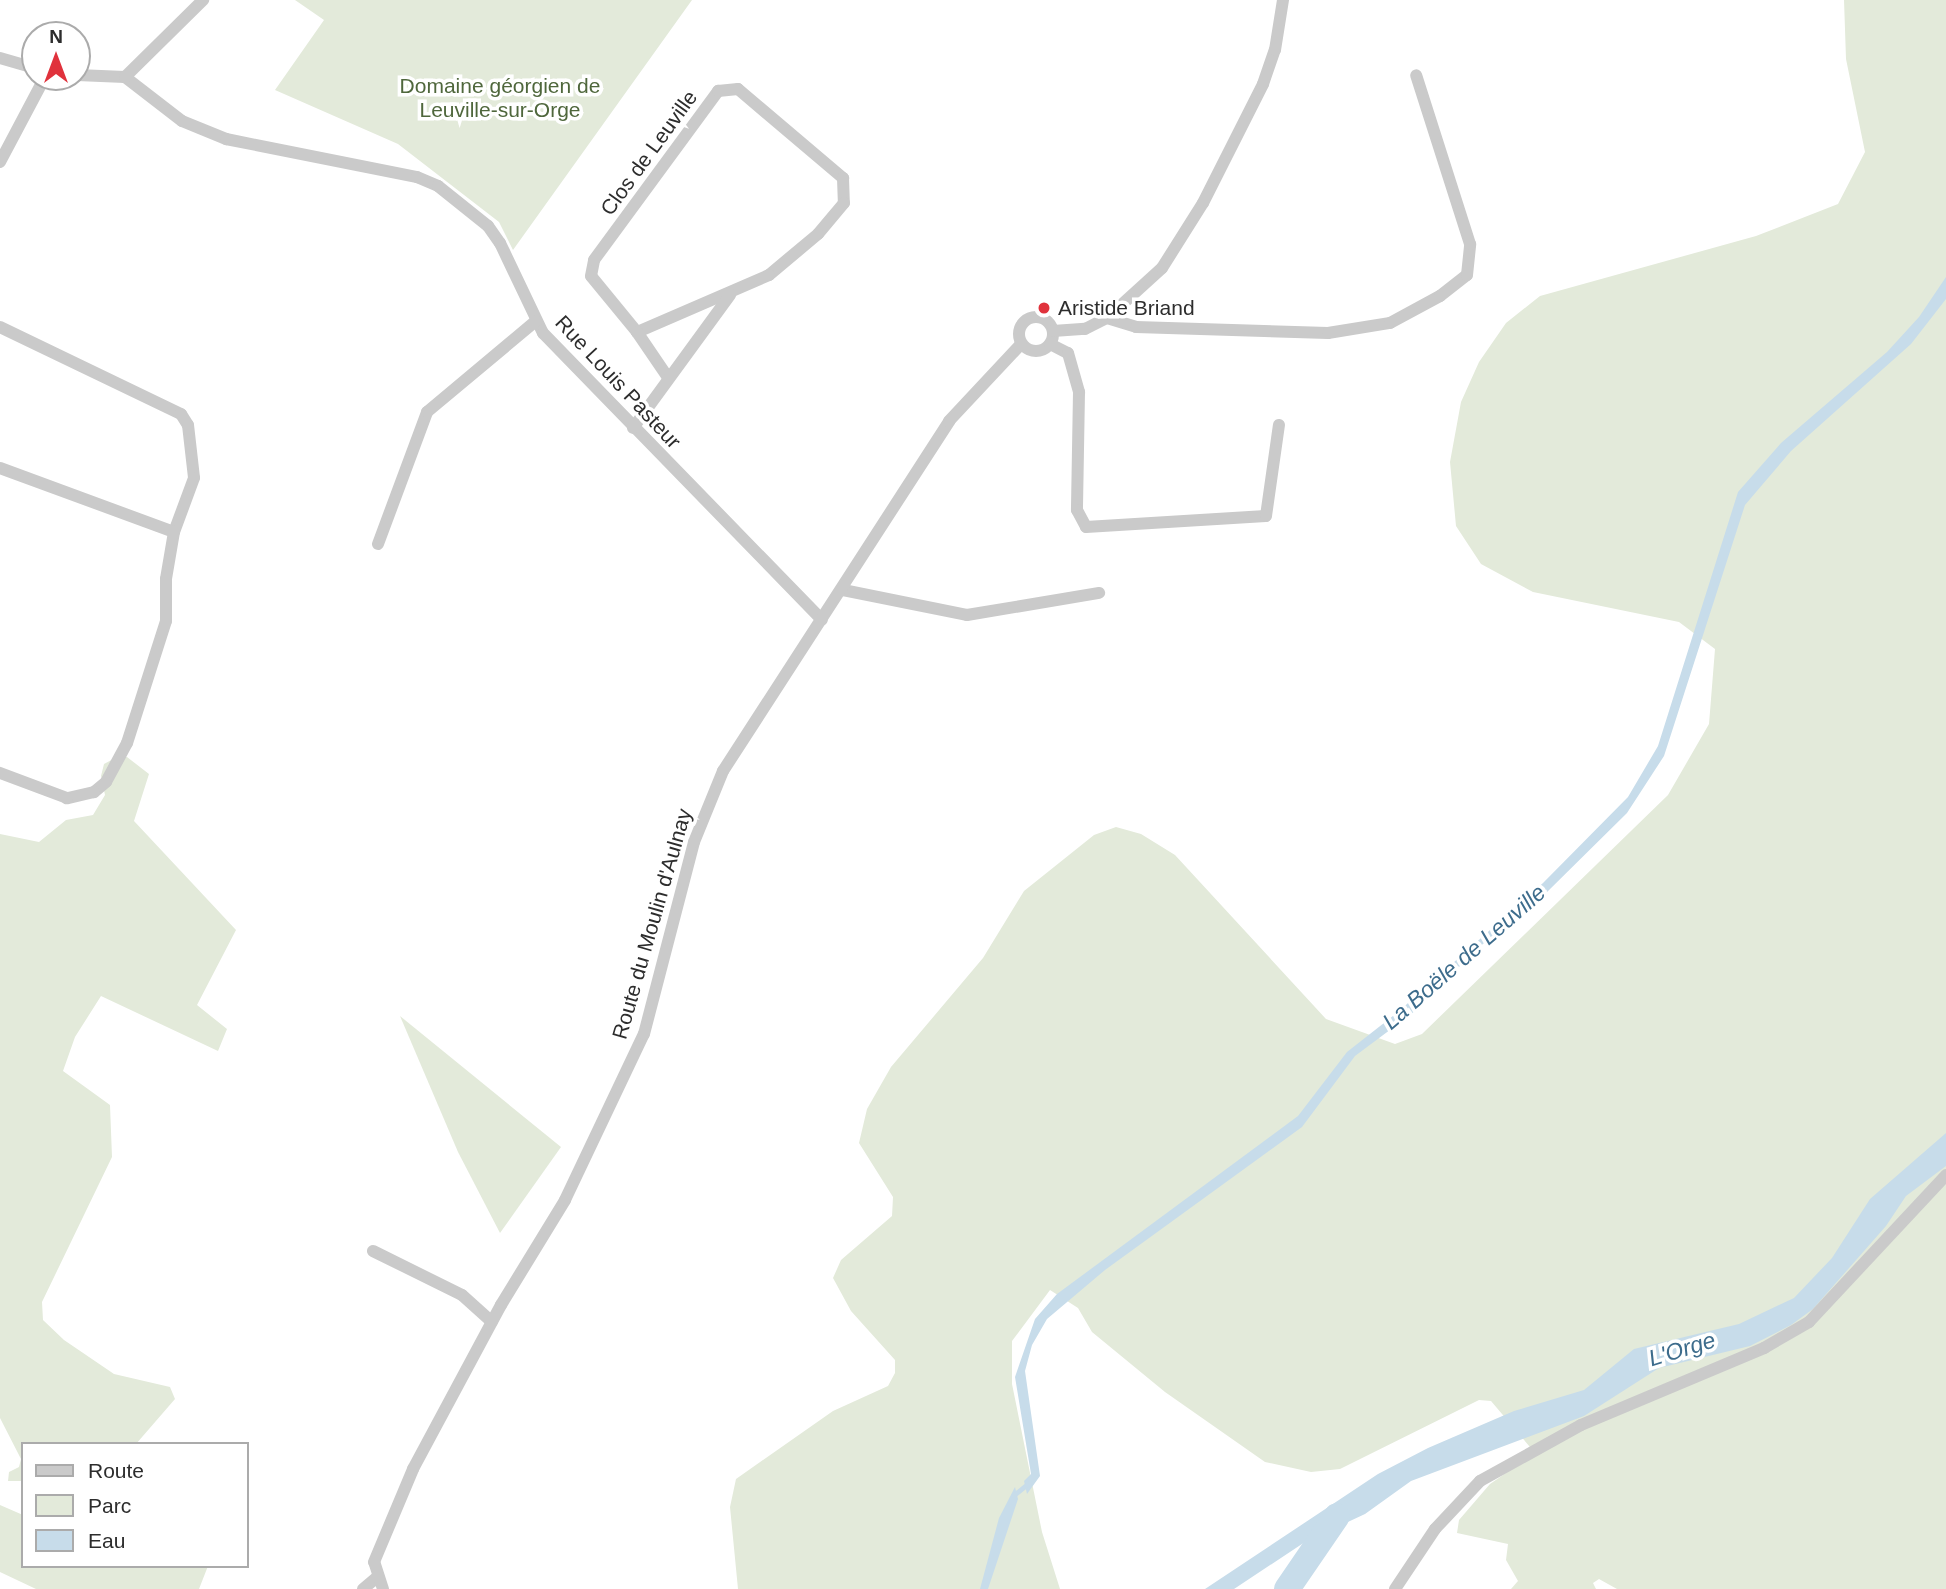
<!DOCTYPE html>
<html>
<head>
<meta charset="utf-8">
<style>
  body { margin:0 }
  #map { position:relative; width:1946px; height:1589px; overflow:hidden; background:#fff; font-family:Arial,sans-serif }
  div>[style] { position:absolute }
  .green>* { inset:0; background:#e3eada }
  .water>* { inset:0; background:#c7dcea }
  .stream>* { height:4.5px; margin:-2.25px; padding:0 2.25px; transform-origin:2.25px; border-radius:2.25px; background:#c7dcea }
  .river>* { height:26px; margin:-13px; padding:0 13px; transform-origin:13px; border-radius:13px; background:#c7dcea }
  .minor>* { height:12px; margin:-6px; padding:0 6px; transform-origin:6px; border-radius:6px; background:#cacaca }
  .minor>.ring { margin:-6px; padding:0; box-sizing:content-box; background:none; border:12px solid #cacaca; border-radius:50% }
  .dots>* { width:19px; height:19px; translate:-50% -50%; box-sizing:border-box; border:4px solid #fff; border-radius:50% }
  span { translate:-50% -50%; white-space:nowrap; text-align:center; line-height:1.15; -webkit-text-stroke:7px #fff; paint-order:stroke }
  .park-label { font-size:21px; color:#4f673c }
  .street-label { font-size:21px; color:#2d2d2d }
  .poi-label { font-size:21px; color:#2d2d2d }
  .left { translate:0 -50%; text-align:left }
  .water-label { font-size:23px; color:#3d6c8c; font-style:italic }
  .legend { position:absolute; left:21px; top:1442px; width:228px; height:126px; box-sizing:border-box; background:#fff; border:2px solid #ababab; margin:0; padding:9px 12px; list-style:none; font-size:21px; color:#2d2d2d }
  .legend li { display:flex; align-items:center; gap:14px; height:35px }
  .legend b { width:35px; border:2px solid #ababab }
  .north { position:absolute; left:21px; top:21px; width:70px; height:70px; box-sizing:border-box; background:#fff; border:2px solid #ababab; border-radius:50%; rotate:0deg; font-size:19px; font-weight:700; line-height:28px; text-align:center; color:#2d2d2d }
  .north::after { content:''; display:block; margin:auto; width:24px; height:32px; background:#e0323c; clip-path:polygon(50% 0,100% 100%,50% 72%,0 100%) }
</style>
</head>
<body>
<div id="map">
  <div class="green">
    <i style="clip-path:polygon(295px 0,692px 0,513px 250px,499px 222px,398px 144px,275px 90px,324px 20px)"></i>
    <i style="clip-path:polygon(1844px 0,1946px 0,1946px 1589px,1617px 1589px,1599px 1579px,1593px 1583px,1596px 1589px,1511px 1589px,1518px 1581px,1506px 1560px,1508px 1544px,1457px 1533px,1459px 1520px,1490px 1484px,1535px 1453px,1491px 1401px,1479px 1400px,1340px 1469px,1311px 1472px,1265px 1462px,1165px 1392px,1092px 1332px,1078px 1308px,1050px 1290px,1012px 1341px,1012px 1384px,1042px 1532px,1060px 1589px,738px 1589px,730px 1507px,736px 1479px,833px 1411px,888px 1386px,895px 1373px,895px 1360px,851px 1311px,833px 1278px,841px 1260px,892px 1216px,893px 1197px,859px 1143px,867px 1109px,891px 1067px,983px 958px,1024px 891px,1094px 835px,1116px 827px,1141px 834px,1175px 855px,1326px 1019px,1395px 1044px,1422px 1034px,1668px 795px,1709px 724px,1715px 649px,1679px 622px,1533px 592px,1481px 564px,1456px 526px,1450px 462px,1461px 402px,1479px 362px,1506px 323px,1540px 296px,1756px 236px,1838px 204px,1865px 152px,1846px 59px)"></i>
    <i style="clip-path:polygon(117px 757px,127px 757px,149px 774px,134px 821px,236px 930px,197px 1005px,227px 1029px,218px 1051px,101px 996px,75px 1037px,63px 1071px,110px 1105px,112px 1157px,42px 1302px,43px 1320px,64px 1340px,114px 1374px,170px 1387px,175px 1399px,136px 1444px,23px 1444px,23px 1481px,8px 1481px,9px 1472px,19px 1467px,21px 1459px,0 1418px,0 834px,39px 842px,66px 820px,93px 815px,105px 795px,101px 776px,104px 764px)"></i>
    <i style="clip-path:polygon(400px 1016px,561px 1147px,500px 1233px,458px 1152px)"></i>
    <i style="clip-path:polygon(0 1505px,23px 1515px,23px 1566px,208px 1566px,199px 1589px,36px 1589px,0 1572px)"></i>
  </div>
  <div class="water">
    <i style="clip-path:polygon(1946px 277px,1946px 299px,1911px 344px,1791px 451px,1745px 505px,1664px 756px,1627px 813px,1545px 894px,1478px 948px,1414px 1012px,1355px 1056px,1302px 1127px,1105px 1270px,1047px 1319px,1032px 1345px,1025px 1371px,1040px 1476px,1027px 1494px,1024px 1481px,1031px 1474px,1015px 1377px,1035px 1319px,1057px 1294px,1298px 1116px,1347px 1052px,1398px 1012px,1543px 883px,1628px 797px,1658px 746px,1738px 492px,1781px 443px,1887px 352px,1919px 317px)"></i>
    <i style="clip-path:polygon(1946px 1133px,1946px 1166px,1906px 1196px,1886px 1226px,1813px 1309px,1791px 1325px,1750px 1346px,1659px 1368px,1584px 1416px,1411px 1481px,1365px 1514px,1305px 1542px,1234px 1589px,1205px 1589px,1378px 1474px,1428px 1448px,1514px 1411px,1584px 1390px,1634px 1349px,1739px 1324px,1794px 1298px,1832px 1258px,1870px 1199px)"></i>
    <i style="clip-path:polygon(1015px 1487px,1018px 1499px,988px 1589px,980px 1589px,999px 1518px)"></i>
  </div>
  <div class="stream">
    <i style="left:1014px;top:1495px;width:19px;rotate:-39deg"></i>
  </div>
  <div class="river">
    <i style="left:1287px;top:1589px;width:88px;rotate:-55.6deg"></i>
  </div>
  <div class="minor">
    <i style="left:0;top:58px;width:36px;rotate:16deg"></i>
    <i style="left:77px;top:75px;width:48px;rotate:2.4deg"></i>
    <i style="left:125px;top:77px;width:72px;rotate:37.7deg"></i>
    <i style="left:182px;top:121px;width:48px;rotate:22.2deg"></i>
    <i style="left:226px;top:139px;width:195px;rotate:11.3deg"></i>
    <i style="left:417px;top:177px;width:23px;rotate:23deg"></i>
    <i style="left:438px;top:186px;width:64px;rotate:38.7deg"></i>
    <i style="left:488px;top:226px;width:21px;rotate:55deg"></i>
    <i style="left:500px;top:243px;width:100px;rotate:64.5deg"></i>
    <i style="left:543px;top:333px;width:400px;rotate:45.8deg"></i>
    <i style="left:125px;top:77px;width:110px;rotate:-44.6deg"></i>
    <i style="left:738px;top:89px;width:138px;rotate:40.3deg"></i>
    <i style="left:843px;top:178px;width:25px;rotate:88deg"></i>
    <i style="left:844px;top:203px;width:40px;rotate:130deg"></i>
    <i style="left:818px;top:234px;width:64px;rotate:140.1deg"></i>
    <i style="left:769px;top:275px;width:144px;rotate:156.6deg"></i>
    <i style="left:637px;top:332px;width:72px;rotate:-129.4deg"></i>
    <i style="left:591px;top:276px;width:16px;rotate:-79deg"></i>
    <i style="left:594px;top:260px;width:210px;rotate:-53.7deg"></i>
    <i style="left:718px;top:91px;width:20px;rotate:-6deg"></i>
    <i style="left:0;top:162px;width:96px;rotate:-62.1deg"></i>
    <i class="ring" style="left:1019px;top:317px;width:22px;height:22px"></i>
    <i style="left:1107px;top:318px;width:30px;rotate:17deg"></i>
    <i style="left:1136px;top:327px;width:192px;rotate:1.8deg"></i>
    <i style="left:1328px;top:333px;width:63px;rotate:-9.2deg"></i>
    <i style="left:1390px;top:323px;width:57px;rotate:-28.4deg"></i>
    <i style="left:1440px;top:296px;width:34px;rotate:-38deg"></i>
    <i style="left:1467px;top:275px;width:31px;rotate:-84deg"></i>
    <i style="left:1470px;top:244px;width:177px;rotate:-107.7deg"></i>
    <i style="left:0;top:327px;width:201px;rotate:25.7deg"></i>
    <i style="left:181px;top:414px;width:13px;rotate:58deg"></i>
    <i style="left:188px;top:425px;width:53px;rotate:83.5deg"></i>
    <i style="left:194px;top:478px;width:58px;rotate:110.3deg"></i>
    <i style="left:174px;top:532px;width:48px;rotate:99.7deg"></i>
    <i style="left:166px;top:579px;width:42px;rotate:90deg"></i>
    <i style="left:166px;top:621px;width:128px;rotate:107.7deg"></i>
    <i style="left:127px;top:743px;width:44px;rotate:118.3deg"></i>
    <i style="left:106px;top:782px;width:16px;rotate:140deg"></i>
    <i style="left:94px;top:792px;width:28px;rotate:167deg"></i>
    <i style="left:67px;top:798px;width:72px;rotate:-159.5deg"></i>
    <i style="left:1053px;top:331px;width:32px;rotate:-4deg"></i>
    <i style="left:1085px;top:329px;width:25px;rotate:-27deg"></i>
    <i style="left:1107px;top:318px;width:74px;rotate:-42.3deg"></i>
    <i style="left:1162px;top:268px;width:77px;rotate:-57.8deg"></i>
    <i style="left:1203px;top:203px;width:133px;rotate:-63.2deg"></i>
    <i style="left:1263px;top:84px;width:36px;rotate:-71deg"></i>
    <i style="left:1275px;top:50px;width:51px;rotate:-80.9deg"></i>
    <i style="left:637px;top:332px;width:53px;rotate:55.7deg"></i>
    <i style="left:1050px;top:344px;width:20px;rotate:27deg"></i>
    <i style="left:1068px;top:353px;width:41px;rotate:74.2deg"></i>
    <i style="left:1079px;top:392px;width:118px;rotate:91deg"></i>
    <i style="left:1077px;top:510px;width:19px;rotate:62deg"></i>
    <i style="left:1086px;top:527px;width:180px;rotate:-3.5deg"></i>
    <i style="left:1266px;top:516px;width:92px;rotate:-81.9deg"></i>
    <i style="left:633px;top:428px;width:165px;rotate:-53.9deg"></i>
    <i style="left:0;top:468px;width:185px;rotate:20.2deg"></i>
    <i style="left:378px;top:544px;width:141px;rotate:-69.6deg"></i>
    <i style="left:427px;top:412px;width:142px;rotate:-39.9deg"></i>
    <i style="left:843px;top:590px;width:126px;rotate:11.4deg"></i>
    <i style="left:967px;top:615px;width:134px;rotate:-9.5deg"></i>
    <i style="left:373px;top:1251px;width:99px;rotate:26.3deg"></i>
    <i style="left:462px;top:1295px;width:40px;rotate:42deg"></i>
    <i style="left:363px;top:1589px;width:17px;rotate:-40deg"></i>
    <i style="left:383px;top:1589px;width:28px;rotate:-108deg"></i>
    <i style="left:374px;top:1562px;width:101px;rotate:-67.2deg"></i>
    <i style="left:413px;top:1469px;width:186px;rotate:-61.8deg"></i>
    <i style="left:501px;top:1305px;width:123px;rotate:-58.6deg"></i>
    <i style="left:565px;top:1200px;width:184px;rotate:-64.6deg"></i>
    <i style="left:644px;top:1034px;width:198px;rotate:-75.4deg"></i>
    <i style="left:694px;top:842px;width:77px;rotate:-67.8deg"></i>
    <i style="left:723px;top:771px;width:417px;rotate:-57.1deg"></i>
    <i style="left:949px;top:421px;width:105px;rotate:-46.9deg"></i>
    <i style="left:1395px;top:1589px;width:72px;rotate:-56.3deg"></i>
    <i style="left:1435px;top:1529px;width:66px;rotate:-46.8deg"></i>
    <i style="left:1480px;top:1481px;width:115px;rotate:-29deg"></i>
    <i style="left:1581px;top:1425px;width:199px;rotate:-22.8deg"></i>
    <i style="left:1764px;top:1348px;width:52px;rotate:-30deg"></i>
    <i style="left:1809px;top:1322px;width:201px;rotate:-47deg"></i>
  </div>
  <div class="dots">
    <i style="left:1044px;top:308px;background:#e0323c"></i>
  </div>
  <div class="park-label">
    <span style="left:500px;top:98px">Domaine géorgien de<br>Leuville-sur-Orge</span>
  </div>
  <div class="street-label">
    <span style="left:649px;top:153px;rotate:-54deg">Clos de Leuville</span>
    <span style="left:618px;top:382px;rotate:47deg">Rue Louis Pasteur</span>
    <span style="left:652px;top:924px;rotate:-74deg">Route du Moulin d'Aulnay</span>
  </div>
  <div class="poi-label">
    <span class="left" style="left:1058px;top:308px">Aristide Briand</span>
  </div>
  <div class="water-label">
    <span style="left:1464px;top:957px;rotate:-41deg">La Boële de Leuville</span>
    <span style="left:1682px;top:1349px;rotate:-17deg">L'Orge</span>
  </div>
  <ul class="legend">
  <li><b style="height:9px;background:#cacaca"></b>Route</li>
  <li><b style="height:19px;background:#e3eada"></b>Parc</li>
  <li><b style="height:19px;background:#c7dcea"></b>Eau</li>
  </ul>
  <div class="north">N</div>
</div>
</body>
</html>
